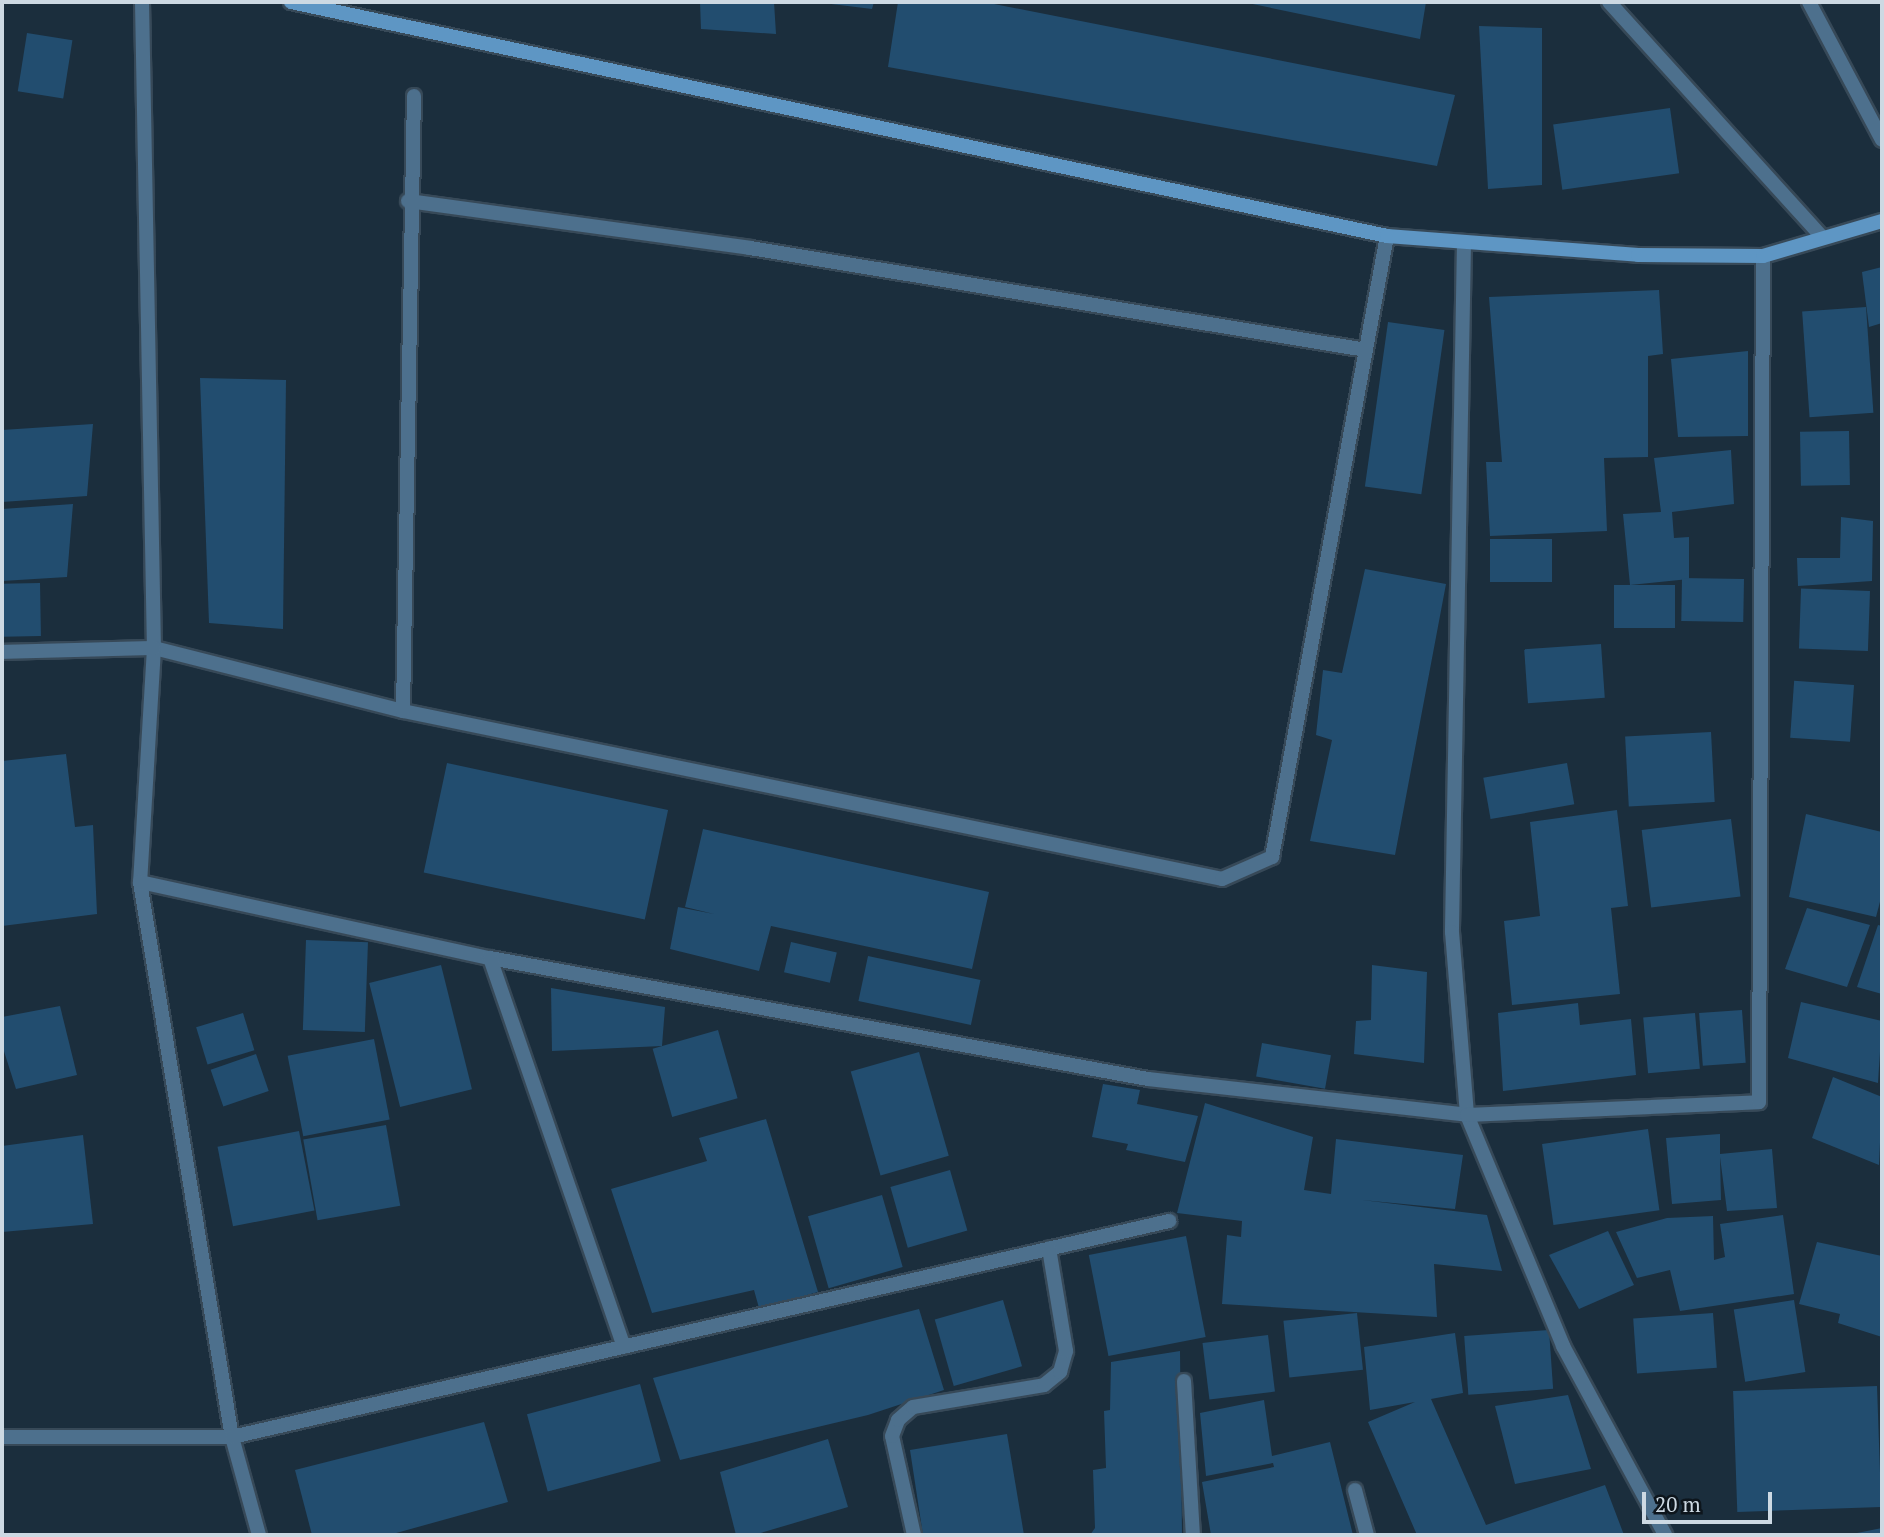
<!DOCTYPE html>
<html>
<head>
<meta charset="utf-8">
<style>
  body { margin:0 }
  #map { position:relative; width:1884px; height:1537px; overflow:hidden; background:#1b2e3d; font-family:"PT Serif",serif }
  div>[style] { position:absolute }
  .building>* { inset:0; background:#224d6f; transform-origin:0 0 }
  .roads { filter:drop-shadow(2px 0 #374958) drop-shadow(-2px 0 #374958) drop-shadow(0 2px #374958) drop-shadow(0 -2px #374958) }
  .lane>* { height:14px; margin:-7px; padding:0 7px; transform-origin:7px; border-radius:7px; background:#4d708d }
  .street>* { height:14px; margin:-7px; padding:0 7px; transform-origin:7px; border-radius:7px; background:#4d708d }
  .secondary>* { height:14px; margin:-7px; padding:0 7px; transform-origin:7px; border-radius:7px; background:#5e96c4 }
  span { translate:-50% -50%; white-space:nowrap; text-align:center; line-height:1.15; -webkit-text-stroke:7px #0d151c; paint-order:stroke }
  .frame { position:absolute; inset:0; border:4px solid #cdd9e3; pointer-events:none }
  .scale { position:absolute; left:1642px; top:1492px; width:130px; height:32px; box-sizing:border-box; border:4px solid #cdd9e3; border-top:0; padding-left:9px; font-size:21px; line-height:24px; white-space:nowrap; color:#cdd9e3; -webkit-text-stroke:5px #0d151c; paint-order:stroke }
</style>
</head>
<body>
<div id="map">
  <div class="building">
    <i style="clip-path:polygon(700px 2px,774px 2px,776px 34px,701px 29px)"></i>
    <i style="clip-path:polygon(815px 2px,874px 2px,872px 9px)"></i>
    <i style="clip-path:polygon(898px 2px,984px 2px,1455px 95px,1437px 166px,888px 67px)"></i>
    <i style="clip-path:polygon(1243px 2px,1426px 2px,1420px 39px)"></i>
    <i style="clip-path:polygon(1479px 26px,1542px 28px,1542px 185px,1488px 189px)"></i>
    <i style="left:27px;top:33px;width:46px;height:59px;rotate:9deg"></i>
    <i style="left:1670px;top:108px;width:66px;height:118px;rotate:82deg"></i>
    <i style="clip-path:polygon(1882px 267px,1882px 323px,1869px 327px,1862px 272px)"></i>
    <i style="clip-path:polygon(1659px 290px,1663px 354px,1648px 356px,1648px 457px,1604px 458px,1607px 531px,1490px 536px,1486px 462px,1502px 462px,1489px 297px)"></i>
    <i style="left:1866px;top:307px;width:106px;height:64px;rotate:86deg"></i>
    <i style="left:1388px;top:322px;width:57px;height:166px;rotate:8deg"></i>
    <i style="clip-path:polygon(1748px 351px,1748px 436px,1678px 437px,1671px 359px)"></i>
    <i style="clip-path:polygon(200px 378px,286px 380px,283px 629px,209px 623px)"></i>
    <i style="clip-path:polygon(93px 424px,87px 496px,2px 502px,2px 430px)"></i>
    <i style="left:1849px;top:431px;width:54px;height:49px;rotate:89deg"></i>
    <i style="clip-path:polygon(1731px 450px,1734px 504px,1672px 512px,1674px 538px,1689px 537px,1689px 579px,1630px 585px,1623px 514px,1661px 512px,1654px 458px)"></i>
    <i style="clip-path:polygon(73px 504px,67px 577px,2px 581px,2px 509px)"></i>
    <i style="clip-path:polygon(1841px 517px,1873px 521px,1872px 581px,1798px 586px,1797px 558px,1840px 558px)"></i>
    <i style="left:1552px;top:539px;width:43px;height:62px;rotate:90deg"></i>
    <i style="clip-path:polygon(1365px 569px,1446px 584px,1395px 855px,1310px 841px,1332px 740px,1316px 735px,1323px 670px,1342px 673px)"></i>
    <i style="left:1744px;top:579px;width:43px;height:62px;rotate:91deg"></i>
    <i style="left:40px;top:583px;width:53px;height:38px;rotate:89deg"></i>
    <i style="left:1675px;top:585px;width:43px;height:61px;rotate:90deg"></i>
    <i style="left:1870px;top:591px;width:60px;height:69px;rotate:92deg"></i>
    <i style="left:1601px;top:644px;width:54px;height:77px;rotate:86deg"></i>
    <i style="left:1854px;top:685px;width:57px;height:60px;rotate:94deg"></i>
    <i style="left:1711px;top:732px;width:70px;height:86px;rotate:87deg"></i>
    <i style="clip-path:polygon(66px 754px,75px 827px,93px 825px,97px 914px,2px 926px,2px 761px)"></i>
    <i style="left:447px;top:763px;width:226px;height:112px;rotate:12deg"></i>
    <i style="left:1567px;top:763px;width:42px;height:85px;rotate:80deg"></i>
    <i style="clip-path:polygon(1617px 810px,1628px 906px,1611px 908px,1620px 994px,1512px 1005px,1504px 921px,1540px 916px,1530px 822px)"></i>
    <i style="clip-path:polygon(1806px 814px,1882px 832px,1882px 894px,1876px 917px,1789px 897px)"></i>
    <i style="left:1731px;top:819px;width:78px;height:90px;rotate:83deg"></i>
    <i style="clip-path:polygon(703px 829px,989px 892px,972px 969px,771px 926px,759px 971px,670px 949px,678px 907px,714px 914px,685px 907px)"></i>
    <i style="clip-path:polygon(1807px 908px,1870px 925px,1847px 987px,1785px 969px)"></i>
    <i style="clip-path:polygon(1878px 925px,1882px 926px,1882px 994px,1857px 987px)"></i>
    <i style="left:306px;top:940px;width:62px;height:90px;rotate:2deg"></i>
    <i style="left:791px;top:942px;width:47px;height:31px;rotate:13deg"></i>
    <i style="left:868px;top:956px;width:115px;height:46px;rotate:12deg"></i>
    <i style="left:441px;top:965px;width:128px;height:74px;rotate:76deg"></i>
    <i style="clip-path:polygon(1372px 965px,1427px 972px,1424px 1063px,1354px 1054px,1356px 1021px,1371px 1020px)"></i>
    <i style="clip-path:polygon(551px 988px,665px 1007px,662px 1046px,552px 1051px)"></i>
    <i style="clip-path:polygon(1801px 1002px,1882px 1021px,1878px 1083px,1788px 1058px)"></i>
    <i style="clip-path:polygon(1578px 1003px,1580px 1025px,1631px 1019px,1636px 1075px,1503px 1091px,1498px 1013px)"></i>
    <i style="clip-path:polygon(60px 1006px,77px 1075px,16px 1089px,2px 1045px,2px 1017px)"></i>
    <i style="left:1742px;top:1010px;width:53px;height:43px;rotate:86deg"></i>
    <i style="left:243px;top:1013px;width:39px;height:49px;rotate:73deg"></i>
    <i style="left:1695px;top:1013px;width:56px;height:52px;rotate:85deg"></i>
    <i style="left:718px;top:1030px;width:71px;height:68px;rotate:74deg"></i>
    <i style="left:374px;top:1039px;width:82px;height:88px;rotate:79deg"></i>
    <i style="left:1262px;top:1043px;width:70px;height:34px;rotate:10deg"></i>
    <i style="left:919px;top:1052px;width:108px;height:71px;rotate:74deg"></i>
    <i style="left:256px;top:1054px;width:39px;height:48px;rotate:71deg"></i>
    <i style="clip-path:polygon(1833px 1077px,1882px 1097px,1879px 1165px,1812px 1138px)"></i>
    <i style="clip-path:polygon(1103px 1084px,1140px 1090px,1137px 1104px,1198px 1116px,1185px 1162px,1126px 1150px,1128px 1144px,1092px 1137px)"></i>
    <i style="clip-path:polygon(1205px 1103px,1313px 1137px,1304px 1190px,1331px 1194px,1336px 1139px,1463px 1155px,1455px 1209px,1362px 1200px,1487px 1215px,1502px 1271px,1434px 1264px,1437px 1317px,1222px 1304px,1227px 1235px,1241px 1237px,1242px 1221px,1177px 1213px)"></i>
    <i style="clip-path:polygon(766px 1119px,818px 1292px,759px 1308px,754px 1290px,652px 1313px,611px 1189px,707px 1161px,699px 1138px)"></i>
    <i style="left:386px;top:1125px;width:82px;height:84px;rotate:80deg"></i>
    <i style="left:1648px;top:1129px;width:82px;height:107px;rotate:82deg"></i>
    <i style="left:299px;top:1131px;width:81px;height:83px;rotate:79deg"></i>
    <i style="clip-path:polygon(1720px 1134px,1720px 1154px,1772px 1149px,1777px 1208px,1727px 1211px,1720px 1157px,1721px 1200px,1672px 1204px,1666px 1138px)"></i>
    <i style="clip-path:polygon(83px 1135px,93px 1224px,2px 1232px,2px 1146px)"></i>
    <i style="left:950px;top:1170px;width:63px;height:62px;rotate:74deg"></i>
    <i style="left:882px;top:1195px;width:75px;height:77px;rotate:74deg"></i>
    <i style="clip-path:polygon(1783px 1215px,1794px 1294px,1680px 1311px,1670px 1270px,1637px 1278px,1616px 1232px,1667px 1218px,1713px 1216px,1714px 1260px,1725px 1257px,1720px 1224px)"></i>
    <i style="clip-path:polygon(1608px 1231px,1634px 1285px,1579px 1309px,1549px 1255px)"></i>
    <i style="left:1186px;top:1236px;width:103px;height:99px;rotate:79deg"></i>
    <i style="clip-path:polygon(1817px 1242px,1882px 1256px,1882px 1337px,1838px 1323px,1840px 1314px,1799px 1304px)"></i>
    <i style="left:1003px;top:1300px;width:69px;height:71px;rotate:74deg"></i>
    <i style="left:1794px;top:1300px;width:73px;height:61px;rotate:81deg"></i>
    <i style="clip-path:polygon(919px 1309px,944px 1390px,868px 1415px,680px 1460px,653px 1378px)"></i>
    <i style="left:1357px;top:1313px;width:57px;height:74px;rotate:84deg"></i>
    <i style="left:1713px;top:1313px;width:55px;height:80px;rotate:86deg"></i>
    <i style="left:1549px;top:1330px;width:59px;height:85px;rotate:86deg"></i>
    <i style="clip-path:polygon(1455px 1333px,1463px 1393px,1431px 1399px,1486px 1525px,1605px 1485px,1624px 1535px,1417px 1535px,1368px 1422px,1415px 1402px,1370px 1410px,1364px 1347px)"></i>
    <i style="left:1268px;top:1335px;width:57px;height:66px;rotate:83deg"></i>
    <i style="clip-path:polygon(1180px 1351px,1182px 1535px,1090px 1535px,1095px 1528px,1093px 1470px,1106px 1468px,1104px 1411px,1110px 1410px,1111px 1362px)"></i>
    <i style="left:640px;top:1384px;width:80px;height:117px;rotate:75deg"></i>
    <i style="left:1877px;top:1386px;width:121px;height:144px;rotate:88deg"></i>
    <i style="clip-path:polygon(1568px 1395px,1591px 1469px,1515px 1484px,1495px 1406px)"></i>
    <i style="clip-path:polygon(1264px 1400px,1272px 1456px,1330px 1442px,1353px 1535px,1211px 1535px,1202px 1482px,1274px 1467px,1273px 1463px,1206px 1476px,1200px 1413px)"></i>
    <i style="clip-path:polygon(484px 1422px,508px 1502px,389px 1535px,312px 1535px,295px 1470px)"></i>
    <i style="clip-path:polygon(1007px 1434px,1024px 1535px,923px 1535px,910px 1450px)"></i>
    <i style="clip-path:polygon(828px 1439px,848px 1507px,754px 1535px,736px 1535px,720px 1472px)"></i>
    <i style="clip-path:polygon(1882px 1528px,1882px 1535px,1852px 1535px,1852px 1534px)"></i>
  </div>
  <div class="roads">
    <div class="lane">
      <i style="left:1809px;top:2px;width:156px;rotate:62.1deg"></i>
      <i style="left:408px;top:201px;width:345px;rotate:7.8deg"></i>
      <i style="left:750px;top:248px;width:624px;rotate:9.4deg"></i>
      <i style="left:154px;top:648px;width:257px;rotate:14.2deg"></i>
      <i style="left:403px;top:711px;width:836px;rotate:11.59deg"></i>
      <i style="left:1222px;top:879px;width:55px;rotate:-23.7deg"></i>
      <i style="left:1272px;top:857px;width:632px;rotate:-79.51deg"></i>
      <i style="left:403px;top:711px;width:615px;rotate:-88.98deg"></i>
      <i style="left:1184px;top:1381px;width:154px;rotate:86.7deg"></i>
    </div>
    <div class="street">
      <i style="left:142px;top:2px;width:646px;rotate:88.94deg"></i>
      <i style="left:154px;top:648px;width:234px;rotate:93.4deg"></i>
      <i style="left:140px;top:882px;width:563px;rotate:80.59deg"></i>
      <i style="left:232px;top:1437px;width:102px;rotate:74.6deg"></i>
      <i style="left:1609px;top:2px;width:316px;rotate:47.8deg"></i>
      <i style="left:1464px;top:242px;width:690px;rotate:91deg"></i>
      <i style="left:1452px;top:932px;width:184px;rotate:85.3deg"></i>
      <i style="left:1467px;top:1115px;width:250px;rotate:67.4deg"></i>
      <i style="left:1563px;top:1346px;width:215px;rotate:61.6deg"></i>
      <i style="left:2px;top:652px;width:152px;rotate:-1.5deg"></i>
      <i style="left:140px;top:882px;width:358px;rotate:12.3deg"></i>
      <i style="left:490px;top:958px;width:669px;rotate:10.42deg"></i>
      <i style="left:1148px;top:1079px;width:321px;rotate:6.4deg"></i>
      <i style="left:1467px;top:1115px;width:292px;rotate:-2.5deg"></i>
      <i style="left:1759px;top:1102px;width:846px;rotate:-89.73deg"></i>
      <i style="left:490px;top:958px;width:411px;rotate:71deg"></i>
      <i style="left:2px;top:1437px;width:230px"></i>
      <i style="left:232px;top:1437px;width:962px;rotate:-12.98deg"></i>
      <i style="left:1355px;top:1490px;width:47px;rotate:75.1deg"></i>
      <i style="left:914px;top:1535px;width:101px;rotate:-102.5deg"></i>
      <i style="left:892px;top:1436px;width:17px;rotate:-69deg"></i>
      <i style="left:898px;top:1420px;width:20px;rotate:-41deg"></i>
      <i style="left:913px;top:1407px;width:133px;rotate:-9.5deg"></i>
      <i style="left:1044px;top:1385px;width:21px;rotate:-39deg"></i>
      <i style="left:1060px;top:1372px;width:22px;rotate:-74deg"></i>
      <i style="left:1066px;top:1351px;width:104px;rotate:-99.4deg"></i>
    </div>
    <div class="secondary">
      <i style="left:291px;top:2px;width:1121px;rotate:12.05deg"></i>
      <i style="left:1387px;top:236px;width:252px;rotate:4.3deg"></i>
      <i style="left:1638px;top:255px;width:125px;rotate:0.5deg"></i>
      <i style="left:1763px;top:256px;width:124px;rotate:-16.4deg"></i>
    </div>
  </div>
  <div class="frame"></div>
  <div class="scale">20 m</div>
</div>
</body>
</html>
